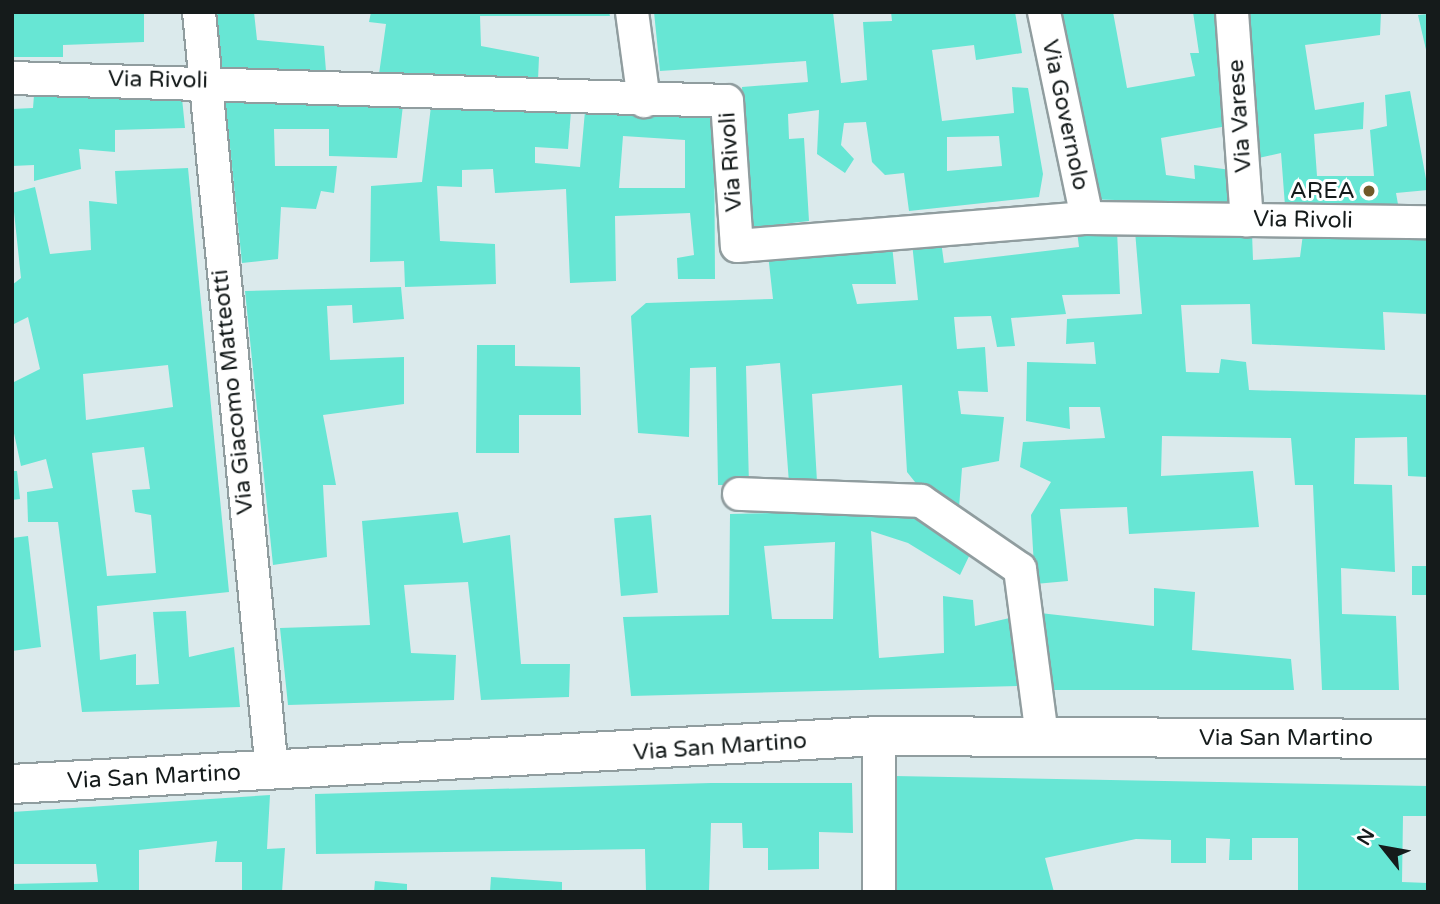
<!DOCTYPE html>
<html>
<head>
<meta charset="utf-8">
<style>
  body { margin:0 }
  #map { position:relative; width:1440px; height:904px; overflow:hidden; background:#dbeaec; font-family:"Varela Round",sans-serif }
  div>[style] { position:absolute }
  .building>* { inset:0; background:#67e6d4; transform-origin:0 0 }
  .roads { filter:drop-shadow(2px 0 #909d9f) drop-shadow(-2px 0 #909d9f) drop-shadow(0 2px #909d9f) drop-shadow(0 -2px #909d9f) }
  .minor>* { height:32px; margin:-16px; padding:0 16px; transform-origin:16px; border-radius:16px; background:#fff }
  .tertiary>* { height:38px; margin:-19px; padding:0 19px; transform-origin:19px; border-radius:19px; background:#fff }
  .dots>* { width:19px; height:19px; translate:-50% -50%; box-sizing:border-box; border:4px solid #fff; border-radius:50% }
  span { translate:-50% -50%; white-space:nowrap; text-align:center; line-height:1.15; -webkit-text-stroke:6px #fff; paint-order:stroke }
  .street-label { font-size:23px; color:#151b1b }
  .poi-label { font-size:23px; color:#151b1b }
  .right { translate:-100% -50%; text-align:right }
  .frame { position:absolute; inset:0; border:14px solid #151b1b; pointer-events:none }
  .north { position:absolute; left:1349px; top:813px; width:70px; height:70px; -webkit-text-stroke:5px #fff; paint-order:stroke; rotate:301deg; font-size:19px; font-weight:700; line-height:28px; text-align:center; color:#151b1b }
  .north::after { content:''; display:block; margin:auto; width:24px; height:32px; background:#151b1b; clip-path:polygon(50% 0,100% 100%,50% 72%,0 100%) }
</style>
</head>
<body>
<div id="map">
  <div class="building">
    <i style="clip-path:polygon(12px 12px,144px 12px,144px 42px,63px 45px,63px 57px,12px 57px)"></i>
    <i style="clip-path:polygon(217px 12px,254px 12px,257px 40px,324px 46px,326px 71px,220px 67px)"></i>
    <i style="clip-path:polygon(371px 12px,609px 12px,610px 16px,480px 16px,481px 46px,539px 57px,538px 80px,379px 74px,386px 24px,369px 22px)"></i>
    <i style="clip-path:polygon(evenodd,654px 12px,833px 12px,841px 83px,867px 80px,863px 22px,892px 21px,891px 12px,1015px 12px,1022px 53px,976px 60px,974px 45px,932px 50px,942px 121px,1014px 113px,1012px 87px,1028px 88px,1043px 174px,1039px 197px,909px 211px,904px 173px,885px 175px,872px 162px,866px 122px,844px 123px,841px 145px,854px 159px,845px 173px,817px 154px,819px 110px,788px 114px,789px 139px,804px 138px,809px 221px,749px 228px,742px 87px,808px 82px,806px 61px,660px 71px,654px 12px,999px 136px,1002px 166px,947px 171px,947px 137px,999px 136px)"></i>
    <i style="clip-path:polygon(1049px 12px,1113px 12px,1127px 88px,1195px 76px,1190px 53px,1199px 53px,1193px 12px,1217px 12px,1227px 126px,1161px 138px,1166px 175px,1195px 179px,1194px 165px,1231px 170px,1235px 204px,1085px 199px)"></i>
    <i style="clip-path:polygon(1242px 12px,1381px 12px,1380px 35px,1305px 45px,1315px 110px,1364px 102px,1363px 129px,1314px 134px,1317px 176px,1374px 176px,1370px 130px,1387px 126px,1385px 95px,1410px 91px,1428px 190px,1396px 193px,1399px 210px,1285px 206px,1281px 153px,1254px 159px)"></i>
    <i style="clip-path:polygon(1428px 14px,1428px 54px,1427px 54px,1418px 15px)"></i>
    <i style="clip-path:polygon(34px 95px,182px 98px,185px 128px,115px 130px,115px 152px,79px 149px,81px 169px,34px 181px,34px 165px,12px 166px,12px 109px,33px 108px)"></i>
    <i style="clip-path:polygon(225px 99px,403px 105px,397px 158px,329px 156px,329px 129px,274px 129px,275px 166px,337px 166px,334px 193px,321px 191px,316px 209px,281px 207px,278px 259px,242px 263px)"></i>
    <i style="clip-path:polygon(evenodd,431px 106px,571px 111px,568px 149px,535px 147px,535px 163px,580px 167px,585px 111px,714px 116px,715px 279px,678px 279px,677px 258px,694px 255px,690px 213px,615px 216px,616px 281px,570px 283px,566px 189px,495px 193px,493px 169px,462px 170px,462px 187px,437px 186px,440px 241px,495px 244px,496px 284px,405px 287px,404px 261px,370px 262px,371px 186px,422px 182px,431px 106px,623px 136px,685px 140px,685px 188px,619px 188px,623px 136px)"></i>
    <i style="clip-path:polygon(evenodd,188px 168px,229px 592px,97px 606px,100px 660px,136px 654px,136px 685px,159px 684px,153px 612px,186px 611px,189px 657px,234px 647px,240px 707px,82px 712px,58px 522px,28px 522px,27px 492px,53px 488px,46px 459px,21px 466px,12px 424px,12px 383px,40px 369px,28px 317px,12px 325px,12px 285px,21px 278px,12px 193px,35px 187px,50px 254px,91px 250px,89px 201px,117px 204px,115px 171px,188px 168px,168px 365px,173px 407px,86px 420px,83px 374px,168px 365px,188px 168px,144px 447px,150px 489px,132px 490px,135px 512px,151px 515px,156px 573px,107px 576px,92px 453px,144px 447px)"></i>
    <i style="clip-path:polygon(1077px 231px,1117px 231px,1120px 294px,1062px 295px,1066px 314px,1011px 318px,1015px 346px,997px 347px,991px 316px,954px 317px,957px 349px,985px 347px,988px 392px,958px 391px,961px 414px,1004px 417px,999px 461px,962px 468px,959px 508px,923px 492px,907px 472px,902px 385px,812px 394px,817px 482px,789px 483px,780px 363px,746px 366px,749px 485px,718px 485px,716px 367px,690px 368px,689px 437px,638px 433px,631px 316px,646px 303px,773px 299px,768px 254px,892px 245px,896px 284px,852px 284px,857px 304px,918px 300px,912px 243px,941px 241px,944px 263px,1079px 247px)"></i>
    <i style="clip-path:polygon(1135px 231px,1252px 233px,1253px 260px,1300px 257px,1303px 234px,1428px 238px,1428px 314px,1383px 312px,1385px 350px,1252px 344px,1250px 304px,1181px 305px,1186px 372px,1219px 373px,1221px 359px,1246px 362px,1249px 390px,1428px 395px,1427px 477px,1408px 476px,1407px 437px,1355px 438px,1354px 484px,1392px 485px,1395px 572px,1341px 568px,1342px 614px,1396px 616px,1399px 690px,1322px 690px,1313px 485px,1295px 485px,1291px 438px,1162px 436px,1161px 476px,1253px 471px,1259px 527px,1129px 534px,1127px 507px,1060px 509px,1068px 581px,1035px 584px,1031px 515px,1051px 482px,1020px 467px,1023px 442px,1105px 438px,1100px 407px,1069px 407px,1070px 429px,1026px 421px,1027px 362px,1096px 364px,1094px 342px,1066px 344px,1067px 319px,1142px 314px)"></i>
    <i style="clip-path:polygon(401px 287px,404px 319px,353px 323px,352px 305px,327px 306px,330px 360px,404px 357px,404px 404px,323px 415px,336px 485px,323px 485px,327px 557px,273px 565px,245px 291px)"></i>
    <i style="clip-path:polygon(477px 345px,515px 345px,515px 366px,580px 367px,581px 415px,519px 415px,519px 453px,476px 453px)"></i>
    <i style="clip-path:polygon(12px 471px,17px 471px,20px 499px,12px 500px)"></i>
    <i style="clip-path:polygon(evenodd,902px 510px,973px 548px,960px 575px,908px 543px,871px 531px,879px 658px,944px 653px,943px 596px,973px 600px,975px 626px,1014px 617px,1019px 686px,631px 696px,623px 617px,729px 615px,730px 514px,902px 510px,835px 542px,833px 619px,772px 619px,764px 546px,835px 542px)"></i>
    <i style="clip-path:polygon(458px 512px,463px 543px,510px 535px,521px 664px,570px 664px,569px 697px,481px 700px,468px 582px,404px 585px,411px 653px,456px 655px,454px 700px,288px 705px,280px 628px,370px 625px,362px 521px)"></i>
    <i style="left:651px;top:515px;width:78px;height:37px;rotate:85deg"></i>
    <i style="clip-path:polygon(28px 536px,41px 647px,12px 651px,12px 538px)"></i>
    <i style="left:1412px;top:566px;width:16px;height:29px"></i>
    <i style="clip-path:polygon(1154px 588px,1195px 592px,1192px 650px,1291px 659px,1294px 690px,1052px 690px,1040px 613px,1154px 626px)"></i>
    <i style="clip-path:polygon(894px 776px,1428px 786px,1428px 816px,1403px 816px,1402px 882px,1428px 883px,1428px 892px,1298px 892px,1298px 838px,1252px 838px,1252px 860px,1229px 860px,1230px 839px,1206px 838px,1206px 863px,1171px 863px,1171px 840px,1136px 839px,1045px 858px,1054px 892px,896px 892px)"></i>
    <i style="clip-path:polygon(711px 783px,852px 783px,853px 833px,819px 832px,819px 869px,768px 870px,768px 848px,743px 848px,742px 823px,711px 823px,709px 892px,646px 892px,645px 849px,316px 854px,315px 794px)"></i>
    <i style="clip-path:polygon(270px 795px,267px 849px,285px 848px,282px 892px,242px 892px,242px 862px,215px 862px,217px 841px,139px 850px,139px 892px,12px 892px,12px 884px,98px 882px,96px 864px,12px 864px,12px 812px)"></i>
    <i style="clip-path:polygon(491px 877px,562px 882px,562px 892px,490px 892px)"></i>
    <i style="clip-path:polygon(375px 881px,407px 884px,407px 892px,374px 892px)"></i>
  </div>
  <div class="roads">
    <div class="minor">
      <i style="left:199px;top:12px;width:763px;rotate:84.51deg"></i>
      <i style="left:632px;top:12px;width:90px;rotate:82.3deg"></i>
      <i style="left:1044px;top:12px;width:210px;rotate:78.2deg"></i>
      <i style="left:1232px;top:12px;width:209px;rotate:85.9deg"></i>
      <i style="left:12px;top:78px;width:715px;rotate:1.84deg"></i>
      <i style="left:727px;top:101px;width:145px;rotate:86.1deg"></i>
      <i style="left:737px;top:246px;width:351px;rotate:-4.6deg"></i>
      <i style="left:1087px;top:218px;width:341px;rotate:0.7deg"></i>
      <i style="left:739px;top:494px;width:182px;rotate:2.2deg"></i>
      <i style="left:921px;top:501px;width:120px;rotate:34.5deg"></i>
      <i style="left:1020px;top:569px;width:169px;rotate:82.5deg"></i>
      <i style="left:879px;top:892px;width:156px;rotate:-90deg"></i>
    </div>
    <div class="tertiary">
      <i style="left:12px;top:784px;width:868px;rotate:-3.17deg"></i>
      <i style="left:879px;top:736px;width:549px;rotate:0.31deg"></i>
    </div>
  </div>
  <div class="dots">
    <i style="left:1369px;top:191px;background:#705929"></i>
  </div>
  <div class="street-label">
    <span style="left:158px;top:80px;rotate:1deg">Via Rivoli</span>
    <span style="left:1065px;top:115px;rotate:78deg">Via Governolo</span>
    <span style="left:1240px;top:116px;rotate:-94deg">Via Varese</span>
    <span style="left:731px;top:162px;rotate:-94deg">Via Rivoli</span>
    <span style="left:1303px;top:220px;rotate:1deg">Via Rivoli</span>
    <span style="left:233px;top:392px;rotate:-96deg">Via Giacomo Matteotti</span>
    <span style="left:1286px;top:738px">Via San Martino</span>
    <span style="left:720px;top:747px;rotate:-4deg">Via San Martino</span>
    <span style="left:154px;top:777px;rotate:-3deg">Via San Martino</span>
  </div>
  <div class="poi-label">
    <span class="right" style="left:1355px;top:191px">AREA</span>
  </div>
  <div class="frame"></div>
  <div class="north">N</div>
</div>
</body>
</html>
